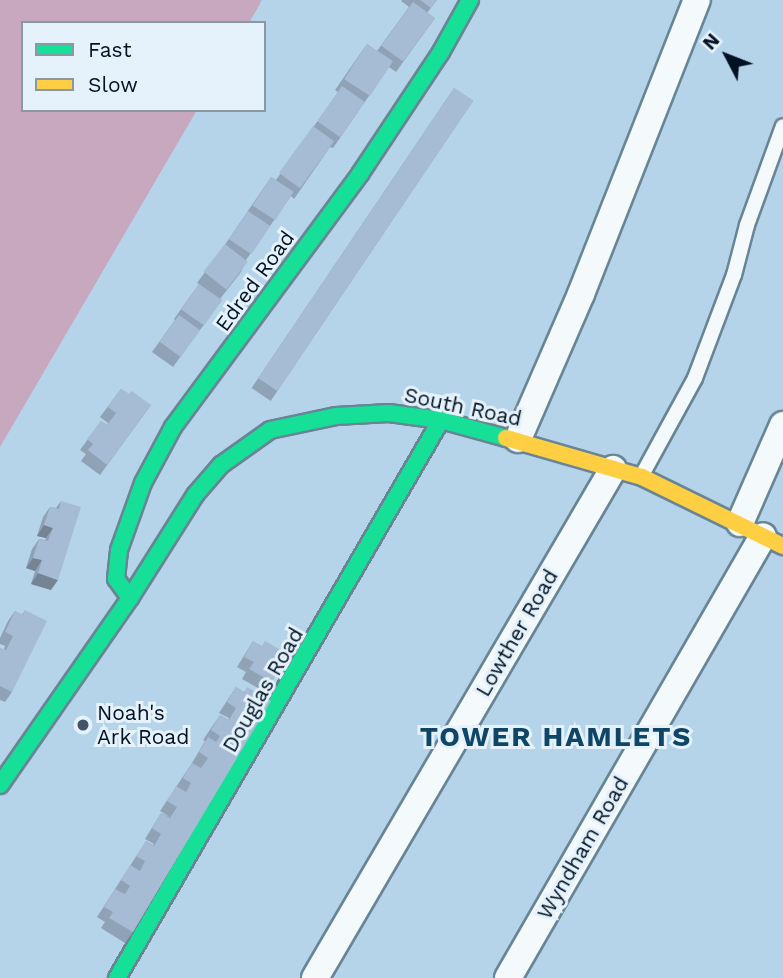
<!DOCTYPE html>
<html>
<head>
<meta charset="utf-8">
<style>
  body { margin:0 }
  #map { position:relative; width:783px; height:978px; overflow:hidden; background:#b6d4e9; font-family:"Work Sans",sans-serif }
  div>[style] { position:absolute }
  .green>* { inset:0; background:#c8a8bf }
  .roads { filter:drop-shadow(2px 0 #688596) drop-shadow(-2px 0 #688596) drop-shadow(0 2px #688596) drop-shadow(0 -2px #688596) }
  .lane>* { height:14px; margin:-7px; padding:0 7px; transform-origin:7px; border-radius:7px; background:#f4f9fc }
  .street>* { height:26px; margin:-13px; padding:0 13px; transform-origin:13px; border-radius:13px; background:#f4f9fc }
  .fast>* { height:16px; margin:-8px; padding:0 8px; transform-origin:8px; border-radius:8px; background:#16e098 }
  .slow>* { height:16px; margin:-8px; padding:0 8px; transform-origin:8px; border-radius:8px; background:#ffcf43 }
  .wall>* { inset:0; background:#8fa2b6; transform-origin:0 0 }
  .shaded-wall>* { inset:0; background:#748494 }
  .building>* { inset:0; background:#a6bcd4; transform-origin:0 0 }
  .dots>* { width:19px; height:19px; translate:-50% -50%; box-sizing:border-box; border:4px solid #e5f2fc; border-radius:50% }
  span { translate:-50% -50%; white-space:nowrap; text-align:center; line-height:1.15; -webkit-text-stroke:6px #e5f2fc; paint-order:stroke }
  .street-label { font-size:21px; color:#001223 }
  .poi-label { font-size:21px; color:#001223 }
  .left { translate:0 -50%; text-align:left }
  .district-label { font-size:28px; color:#0f4566; font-weight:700; letter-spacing:2px }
  .legend { position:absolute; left:21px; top:21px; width:245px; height:91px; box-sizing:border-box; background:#e5f2fc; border:2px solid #8998a5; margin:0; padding:9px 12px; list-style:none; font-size:21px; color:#001223 }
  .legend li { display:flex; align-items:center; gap:14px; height:35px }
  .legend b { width:35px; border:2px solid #8998a5 }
  .north { position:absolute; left:692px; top:21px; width:70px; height:70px; -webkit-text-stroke:5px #e5f2fc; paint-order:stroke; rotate:312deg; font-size:19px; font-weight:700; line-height:28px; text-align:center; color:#001223 }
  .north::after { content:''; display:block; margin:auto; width:24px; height:32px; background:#001223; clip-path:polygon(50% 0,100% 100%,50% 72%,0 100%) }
</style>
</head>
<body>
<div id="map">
  <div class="green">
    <i style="clip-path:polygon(0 0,262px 0,249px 23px,23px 23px,23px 110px,197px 110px,0 447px)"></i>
  </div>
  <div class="roads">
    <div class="lane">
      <i style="left:642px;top:475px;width:111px;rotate:-61.3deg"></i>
      <i style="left:695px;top:378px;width:110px;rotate:-69.3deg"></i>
      <i style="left:734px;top:275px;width:52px;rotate:-75.4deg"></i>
      <i style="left:747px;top:225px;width:105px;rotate:-70deg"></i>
    </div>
    <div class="street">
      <i style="left:518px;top:439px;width:158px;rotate:-66.5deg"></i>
      <i style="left:581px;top:294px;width:316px;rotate:-68.5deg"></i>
      <i style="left:740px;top:523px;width:107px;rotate:-66.3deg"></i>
      <i style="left:315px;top:978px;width:590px;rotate:-59.65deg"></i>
      <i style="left:508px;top:978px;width:510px;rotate:-60.02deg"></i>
    </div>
    <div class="fast">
      <i style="left:130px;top:598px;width:24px;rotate:-126deg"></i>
      <i style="left:116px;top:579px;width:29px;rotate:-84deg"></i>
      <i style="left:119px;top:550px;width:71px;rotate:-70.3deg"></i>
      <i style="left:143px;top:483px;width:64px;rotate:-61.8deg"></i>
      <i style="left:173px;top:427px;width:315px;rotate:-53.5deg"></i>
      <i style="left:360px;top:174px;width:146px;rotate:-56.4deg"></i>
      <i style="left:441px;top:52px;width:60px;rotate:-60.9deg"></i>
      <i style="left:0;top:785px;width:228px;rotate:-55.2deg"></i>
      <i style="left:130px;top:598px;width:122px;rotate:-57.7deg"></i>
      <i style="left:195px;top:495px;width:40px;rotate:-49deg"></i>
      <i style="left:221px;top:465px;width:60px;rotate:-35.5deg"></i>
      <i style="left:270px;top:430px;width:67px;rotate:-12deg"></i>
      <i style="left:336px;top:416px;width:53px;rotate:-3.2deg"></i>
      <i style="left:389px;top:413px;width:52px;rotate:7.7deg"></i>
      <i style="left:441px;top:420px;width:67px;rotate:15.5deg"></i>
      <i style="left:117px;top:978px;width:645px;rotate:-59.86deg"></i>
    </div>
    <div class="slow">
      <i style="left:506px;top:438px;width:141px;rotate:16deg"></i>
      <i style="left:642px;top:477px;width:157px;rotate:26.1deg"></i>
    </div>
  </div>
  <div class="wall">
    <i style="clip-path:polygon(402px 0,437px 0,427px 13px,435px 18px,396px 72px,389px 67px,333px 148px,330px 147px,294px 199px,291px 196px,246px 260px,241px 272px,220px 299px,222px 300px,173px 367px,152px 352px,175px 320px,174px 319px,199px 284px,197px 283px,222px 249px,271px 177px,276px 180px,338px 92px,335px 90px,367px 44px,377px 51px,409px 7px,401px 1px)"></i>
    <i style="left:454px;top:88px;width:23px;height:362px;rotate:34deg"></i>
    <i style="clip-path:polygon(121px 389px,129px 394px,151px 405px,100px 475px,81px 461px,86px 454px,80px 450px,101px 421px,107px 425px,108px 423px,100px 417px)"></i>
    <i style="clip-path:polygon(61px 501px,51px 590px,31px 584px,35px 571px,26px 568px,32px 549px,39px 539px,45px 540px,46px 538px,37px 536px,43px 517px,50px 507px,56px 508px)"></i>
    <i style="clip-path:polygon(25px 610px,12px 692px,5px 702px,0 700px,0 648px,4px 650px,5px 646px,0 644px,0 638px,8px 621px,15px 611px,22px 615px)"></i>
    <i style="clip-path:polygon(253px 641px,272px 682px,265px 692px,242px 679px,246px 672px,237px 667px)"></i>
    <i style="clip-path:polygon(236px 687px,244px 692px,133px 932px,125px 943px,101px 928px,105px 922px,97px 917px,146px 841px,153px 845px,154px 844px,145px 839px,161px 813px,170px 817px,160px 811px,192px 763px,205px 741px,203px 740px,220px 715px,228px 720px,229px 718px,219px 713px)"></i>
  </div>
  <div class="shaded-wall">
    <i style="clip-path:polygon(44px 525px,53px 528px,46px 538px,37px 536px)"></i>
    <i style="clip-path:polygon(33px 558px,42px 560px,35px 571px,26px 568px)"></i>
    <i style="clip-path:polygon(38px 573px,58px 580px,51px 590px,31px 584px)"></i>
  </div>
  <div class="building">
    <i style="clip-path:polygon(420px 0,437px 0,431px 8px)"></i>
    <i style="left:413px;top:2px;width:27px;height:54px;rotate:36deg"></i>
    <i style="left:367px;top:44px;width:31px;height:42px;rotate:33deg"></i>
    <i style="left:342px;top:86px;width:28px;height:43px;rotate:35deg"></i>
    <i style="left:454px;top:88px;width:23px;height:350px;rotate:34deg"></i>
    <i style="left:313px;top:126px;width:26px;height:58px;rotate:36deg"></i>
    <i style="left:271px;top:177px;width:27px;height:34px;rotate:33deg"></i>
    <i style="left:248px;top:211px;width:27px;height:34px;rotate:34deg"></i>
    <i style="left:225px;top:244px;width:29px;height:35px;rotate:38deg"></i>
    <i style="left:199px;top:284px;width:28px;height:31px;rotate:35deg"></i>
    <i style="left:179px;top:315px;width:26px;height:33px;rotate:36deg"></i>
    <i style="clip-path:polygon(121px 389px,129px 394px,132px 391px,151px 405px,107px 465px,88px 450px,93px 444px,87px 439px,101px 421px,107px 425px,116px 413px,108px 407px)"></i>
    <i style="clip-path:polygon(61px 501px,81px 507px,58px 580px,38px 573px,42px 560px,33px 558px,39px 539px,48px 541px,53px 528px,44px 525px,50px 507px,59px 509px)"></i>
    <i style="clip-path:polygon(25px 610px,47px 621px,12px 692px,0 686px,0 648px,6px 650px,13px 636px,5px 632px,15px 611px,23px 615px)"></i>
    <i style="clip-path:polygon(253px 641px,262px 646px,265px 641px,288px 654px,272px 682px,249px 669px,254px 662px,244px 657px)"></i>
    <i style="clip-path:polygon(236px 687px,244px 692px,247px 687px,271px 701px,133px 932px,109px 918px,113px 912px,104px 907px,115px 889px,125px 894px,130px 886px,121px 880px,130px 865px,140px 871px,145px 861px,136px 856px,146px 841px,154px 846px,161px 834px,152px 828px,161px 813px,170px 818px,177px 807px,167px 801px,176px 786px,186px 792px,191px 783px,183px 778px,192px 763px,201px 768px,204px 764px,208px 758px,199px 752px,208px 737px,216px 742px,220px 736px,211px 730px,220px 715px,229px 720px,236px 708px,227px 702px)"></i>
  </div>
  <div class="dots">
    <i style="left:83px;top:725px;background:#405668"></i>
  </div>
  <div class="street-label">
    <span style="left:255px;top:281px;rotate:-54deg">Edred Road</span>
    <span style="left:463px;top:407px;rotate:12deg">South Road</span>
    <span style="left:517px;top:633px;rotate:-60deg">Lowther Road</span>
    <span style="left:263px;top:690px;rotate:-60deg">Douglas Road</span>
    <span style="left:583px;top:848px;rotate:-60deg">Wyndham Road</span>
  </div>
  <div class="poi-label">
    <span class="left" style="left:97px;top:725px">Noah's<br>Ark Road</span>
  </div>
  <div class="district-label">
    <span style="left:556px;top:737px">TOWER HAMLETS</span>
  </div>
  <ul class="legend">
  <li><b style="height:9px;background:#16e098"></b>Fast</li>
  <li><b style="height:9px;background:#ffcf43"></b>Slow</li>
  </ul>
  <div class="north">N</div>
</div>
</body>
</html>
